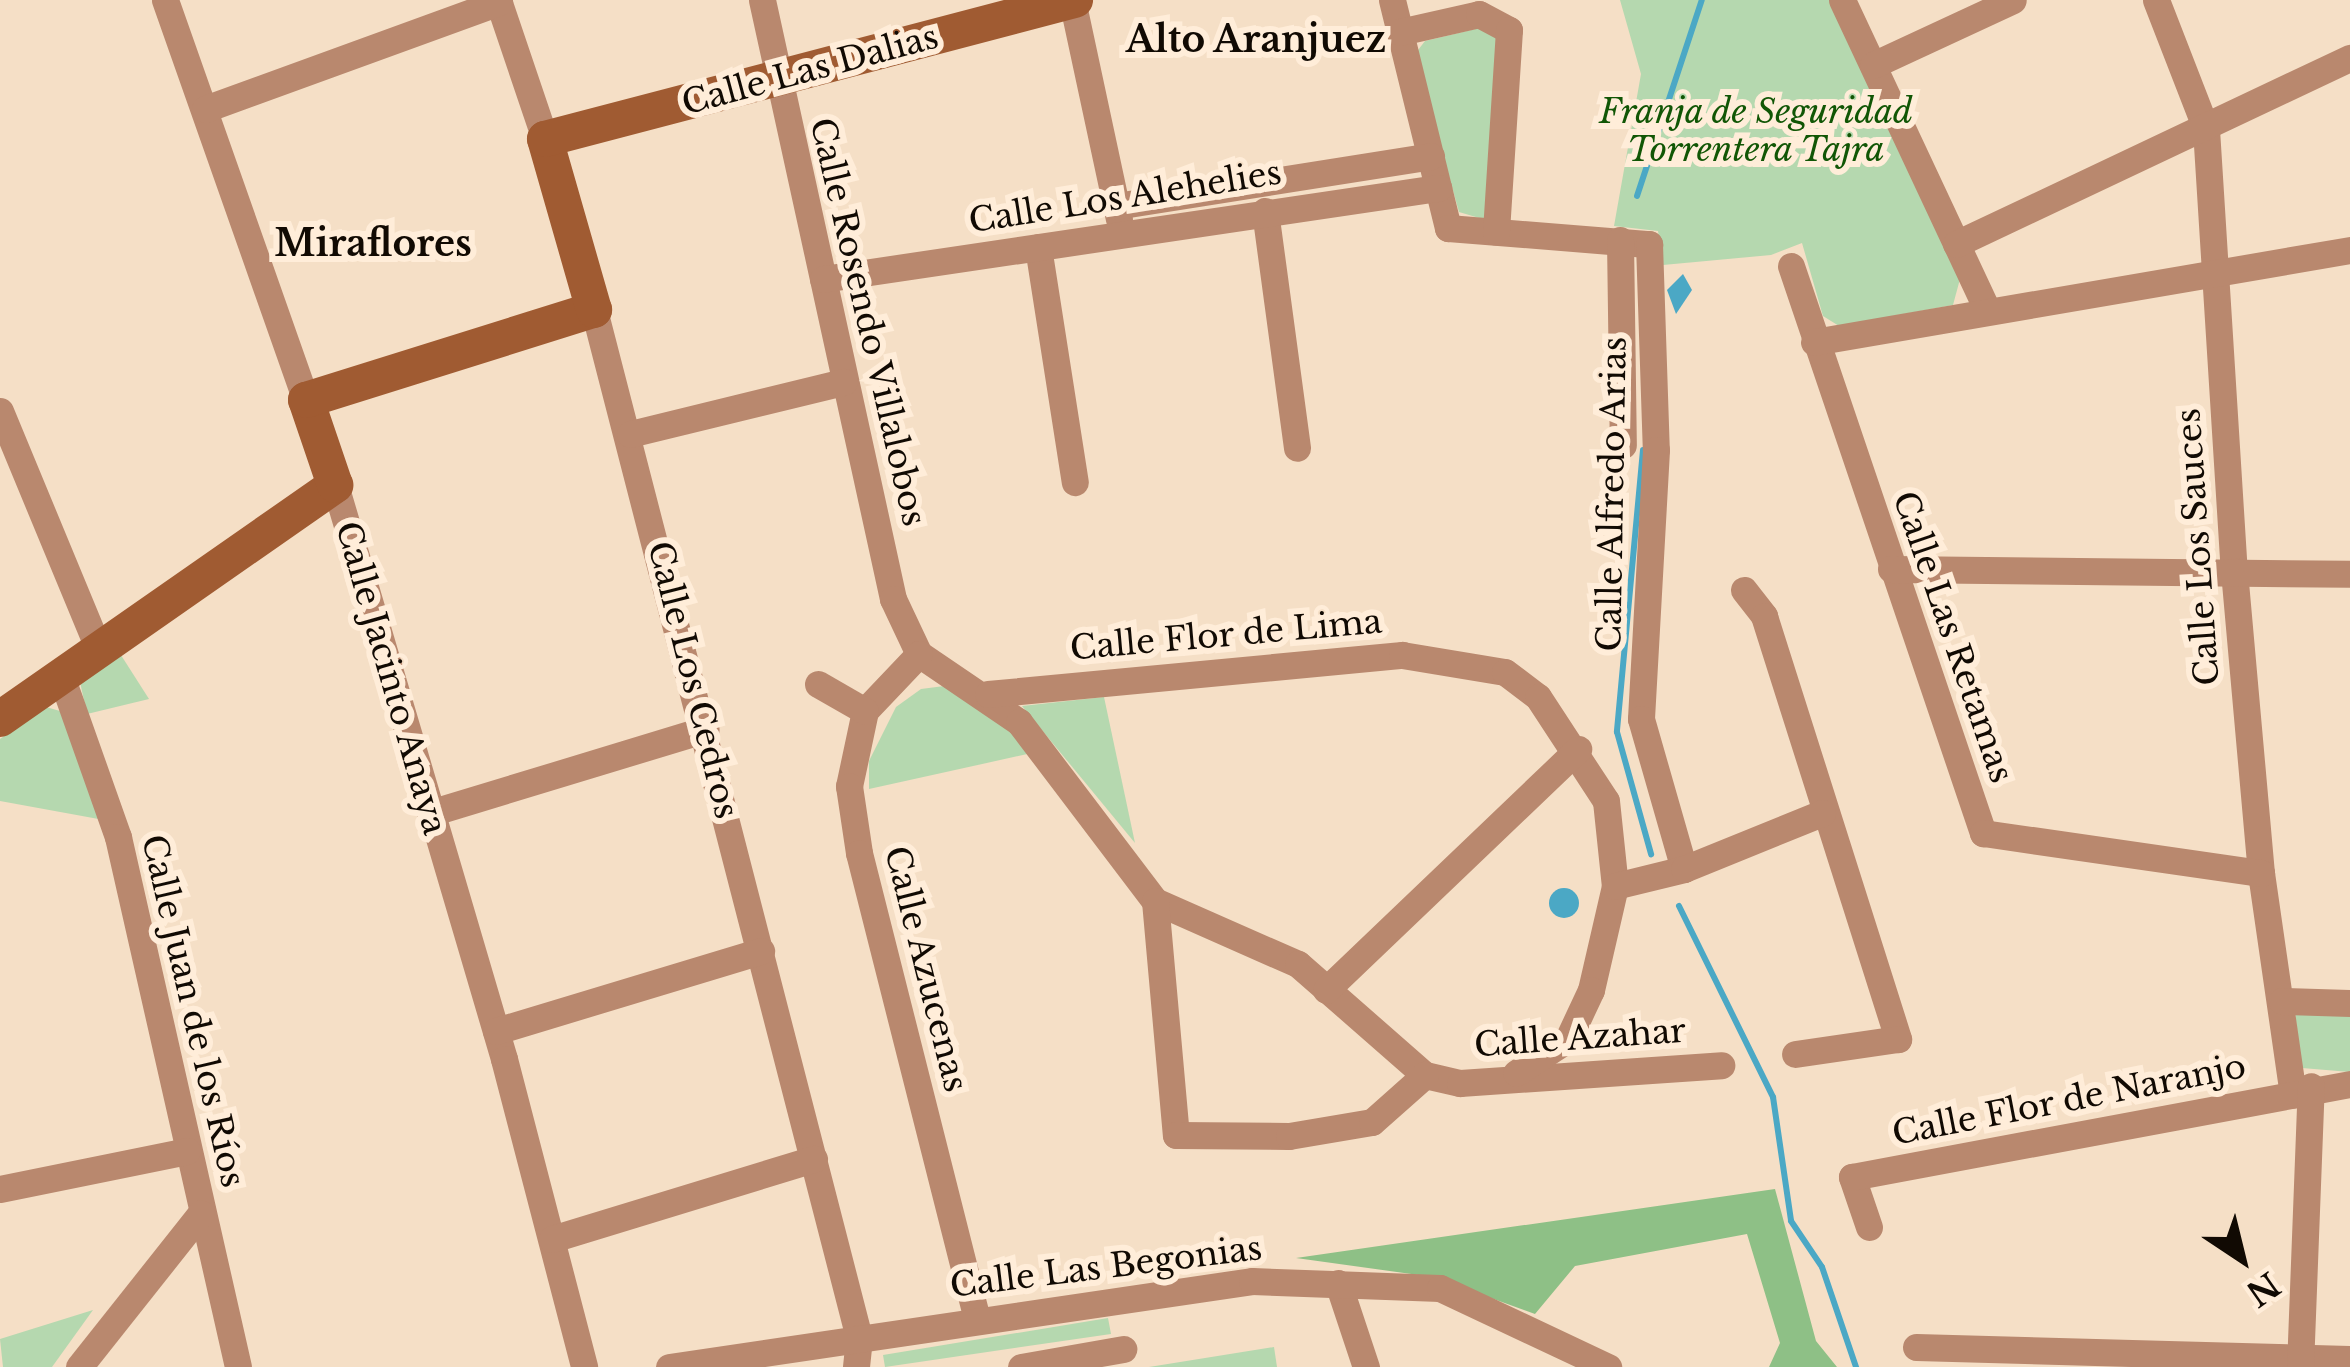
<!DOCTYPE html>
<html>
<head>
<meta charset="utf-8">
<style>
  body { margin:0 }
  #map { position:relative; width:2350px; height:1367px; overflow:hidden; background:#f5dfc6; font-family:"Libre Baskerville",serif }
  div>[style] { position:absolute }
  .green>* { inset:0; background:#b5d8af }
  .forest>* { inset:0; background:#8ec086 }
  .water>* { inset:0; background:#4ba8c5 }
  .round { border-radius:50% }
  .stream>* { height:6px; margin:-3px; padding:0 3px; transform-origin:3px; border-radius:3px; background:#4ba8c5 }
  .street>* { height:27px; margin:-13.5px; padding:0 13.5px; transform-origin:13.5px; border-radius:13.5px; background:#b9886e }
  .secondary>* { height:36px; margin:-18px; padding:0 18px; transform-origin:18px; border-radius:18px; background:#a05b32 }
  span { translate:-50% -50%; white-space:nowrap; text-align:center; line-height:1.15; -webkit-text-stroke:12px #ffedd9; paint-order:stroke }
  .street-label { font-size:33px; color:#110a03 }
  .park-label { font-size:33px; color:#115605; font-style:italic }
  .neighbourhood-label { font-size:36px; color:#110a03; font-weight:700 }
  .north { position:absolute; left:2182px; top:1199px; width:120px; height:120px; -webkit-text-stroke:9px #ffedd9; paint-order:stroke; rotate:145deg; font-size:33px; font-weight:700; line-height:48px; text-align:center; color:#110a03 }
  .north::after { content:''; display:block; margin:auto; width:42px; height:54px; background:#110a03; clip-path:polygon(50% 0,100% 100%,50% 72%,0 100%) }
</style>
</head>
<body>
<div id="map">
  <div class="green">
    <i style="clip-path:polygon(1620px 0,1829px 0,1960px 279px,1953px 305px,1839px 326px,1823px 316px,1802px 243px,1771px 255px,1663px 265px,1658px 231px,1614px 226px,1641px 74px)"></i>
    <i style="clip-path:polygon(1488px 26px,1498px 31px,1486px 220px,1459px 212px,1415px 54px,1425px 41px)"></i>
    <i style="clip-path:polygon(119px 652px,149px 699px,87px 714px,80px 682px)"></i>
    <i style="clip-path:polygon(952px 685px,976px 698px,1032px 753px,869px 789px,869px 761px,896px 707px,921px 689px)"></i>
    <i style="clip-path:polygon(1104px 697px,1135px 843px,1022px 706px)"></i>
    <i style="clip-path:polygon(46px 707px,60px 711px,104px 820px,0 801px,0 739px)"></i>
    <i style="clip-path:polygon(2350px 1010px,2350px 1072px,2302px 1068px,2295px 1013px)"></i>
    <i style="clip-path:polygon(93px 1310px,52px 1367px,3px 1367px,0 1339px)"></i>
    <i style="clip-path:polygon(1108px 1318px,1111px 1334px,885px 1367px,883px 1355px)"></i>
    <i style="clip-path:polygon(1274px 1347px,1277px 1367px,1149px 1367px)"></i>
  </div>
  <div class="forest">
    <i style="clip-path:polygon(1775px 1189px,1816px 1341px,1837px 1367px,1769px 1367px,1780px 1343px,1747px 1234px,1575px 1266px,1535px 1314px,1433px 1277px,1296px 1258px)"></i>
  </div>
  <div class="water">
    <i style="clip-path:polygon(1683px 274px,1692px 290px,1676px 314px,1667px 290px)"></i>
    <i class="round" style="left:1549px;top:888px;width:30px;height:30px"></i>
  </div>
  <div class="stream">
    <i style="left:1637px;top:196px;width:206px;rotate:-71.7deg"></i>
    <i style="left:1643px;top:450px;width:283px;rotate:95.3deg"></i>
    <i style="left:1617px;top:732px;width:127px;rotate:74.4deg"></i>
    <i style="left:1679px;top:906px;width:213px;rotate:63.8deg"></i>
    <i style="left:1773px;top:1097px;width:125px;rotate:81.7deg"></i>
    <i style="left:1791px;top:1221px;width:55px;rotate:56deg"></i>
    <i style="left:1822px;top:1267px;width:106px;rotate:71.2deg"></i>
  </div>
  <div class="street">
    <i style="left:165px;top:0;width:424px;rotate:70.6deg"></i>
    <i style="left:498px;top:0;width:147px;rotate:71.3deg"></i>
    <i style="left:762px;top:0;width:613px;rotate:77.66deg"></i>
    <i style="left:893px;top:599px;width:61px;rotate:64.7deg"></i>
    <i style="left:919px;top:654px;width:121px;rotate:34.2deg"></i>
    <i style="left:1019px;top:722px;width:225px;rotate:52.8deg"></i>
    <i style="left:1155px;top:901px;width:156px;rotate:23.8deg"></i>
    <i style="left:1298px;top:964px;width:169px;rotate:41.2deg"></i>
    <i style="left:1425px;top:1075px;width:36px;rotate:13deg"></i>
    <i style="left:1460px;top:1083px;width:262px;rotate:-3.9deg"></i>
    <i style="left:1072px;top:0;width:224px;rotate:77.9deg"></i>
    <i style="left:1392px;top:0;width:235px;rotate:76.2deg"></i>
    <i style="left:1448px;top:228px;width:202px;rotate:4.6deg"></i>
    <i style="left:1649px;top:244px;width:206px;rotate:88.1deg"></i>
    <i style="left:1656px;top:450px;width:269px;rotate:93.2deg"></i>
    <i style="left:1641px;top:719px;width:156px;rotate:74deg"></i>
    <i style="left:1842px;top:0;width:342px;rotate:64.9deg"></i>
    <i style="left:2156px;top:0;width:138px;rotate:68.8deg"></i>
    <i style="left:2206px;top:129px;width:443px;rotate:86.4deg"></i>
    <i style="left:2234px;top:571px;width:303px;rotate:84.9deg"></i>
    <i style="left:2261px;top:873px;width:224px;rotate:81.8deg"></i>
    <i style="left:1400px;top:32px;width:81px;rotate:-12.8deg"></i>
    <i style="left:1479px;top:14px;width:34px;rotate:28deg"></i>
    <i style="left:1509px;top:30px;width:202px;rotate:93.7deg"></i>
    <i style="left:1873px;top:65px;width:154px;rotate:-24.9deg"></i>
    <i style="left:205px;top:109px;width:313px;rotate:-20deg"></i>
    <i style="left:1116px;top:206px;width:319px;rotate:-9deg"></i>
    <i style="left:1265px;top:211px;width:239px;rotate:82.3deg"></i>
    <i style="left:1620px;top:240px;width:205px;rotate:89.2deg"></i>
    <i style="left:1956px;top:244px;width:436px;rotate:-25.3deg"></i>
    <i style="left:1038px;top:247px;width:238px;rotate:81.1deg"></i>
    <i style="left:1791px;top:266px;width:599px;rotate:71.29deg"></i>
    <i style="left:1983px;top:833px;width:281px;rotate:8.2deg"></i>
    <i style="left:823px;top:279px;width:622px;rotate:-8.42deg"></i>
    <i style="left:594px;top:310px;width:1062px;rotate:75.54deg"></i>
    <i style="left:859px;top:1338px;width:29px;rotate:96deg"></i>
    <i style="left:1814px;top:342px;width:544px;rotate:-9.74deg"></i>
    <i style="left:0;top:411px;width:261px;rotate:67.5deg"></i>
    <i style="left:630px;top:434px;width:220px;rotate:-13.7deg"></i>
    <i style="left:335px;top:485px;width:598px;rotate:73.59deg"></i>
    <i style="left:504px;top:1059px;width:318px;rotate:75.4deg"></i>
    <i style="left:1891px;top:569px;width:459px;rotate:0.6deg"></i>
    <i style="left:1744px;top:590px;width:33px;rotate:52deg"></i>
    <i style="left:1764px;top:616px;width:444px;rotate:72.4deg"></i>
    <i style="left:1898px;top:1039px;width:104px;rotate:171.7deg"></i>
    <i style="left:919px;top:654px;width:79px;rotate:133.5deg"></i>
    <i style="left:865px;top:711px;width:77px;rotate:102deg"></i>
    <i style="left:849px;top:786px;width:68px;rotate:81.5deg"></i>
    <i style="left:859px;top:853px;width:481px;rotate:75.8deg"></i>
    <i style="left:61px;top:676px;width:171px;rotate:70.5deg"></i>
    <i style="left:118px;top:837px;width:543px;rotate:77.24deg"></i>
    <i style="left:818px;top:684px;width:54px;rotate:29.9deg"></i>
    <i style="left:988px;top:694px;width:416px;rotate:-5.4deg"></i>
    <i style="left:1402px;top:655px;width:104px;rotate:9.4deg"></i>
    <i style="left:1505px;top:672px;width:41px;rotate:37.1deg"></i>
    <i style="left:1538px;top:697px;width:124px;rotate:56.8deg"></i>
    <i style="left:1606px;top:801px;width:85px;rotate:84deg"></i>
    <i style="left:1615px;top:886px;width:107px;rotate:103deg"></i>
    <i style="left:1591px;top:990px;width:54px;rotate:115.1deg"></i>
    <i style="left:1568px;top:1039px;width:62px;rotate:146.8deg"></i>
    <i style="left:430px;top:813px;width:288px;rotate:-16.9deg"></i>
    <i style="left:1615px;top:886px;width:71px;rotate:-13.8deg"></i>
    <i style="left:1684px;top:869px;width:149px;rotate:-22.1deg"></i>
    <i style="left:1155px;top:901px;width:235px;rotate:84.9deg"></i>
    <i style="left:1176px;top:1135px;width:113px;rotate:0.5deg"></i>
    <i style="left:1289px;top:1136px;width:84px;rotate:-9.6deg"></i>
    <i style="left:1372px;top:1122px;width:71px;rotate:-41.6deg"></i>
    <i style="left:1326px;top:990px;width:349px;rotate:-43.7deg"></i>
    <i style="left:2282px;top:1001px;width:68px;rotate:1.7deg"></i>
    <i style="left:496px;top:1031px;width:277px;rotate:-16.8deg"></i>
    <i style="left:0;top:1189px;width:191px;rotate:-11.5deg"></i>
    <i style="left:1869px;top:1227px;width:53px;rotate:-108.8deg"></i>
    <i style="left:1852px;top:1177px;width:507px;rotate:-10.58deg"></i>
    <i style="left:552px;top:1239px;width:274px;rotate:-17deg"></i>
    <i style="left:1338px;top:1283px;width:89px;rotate:71.6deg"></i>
    <i style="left:1916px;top:1347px;width:434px;rotate:1.6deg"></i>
    <i style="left:79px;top:1367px;width:196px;rotate:-51.6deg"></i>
    <i style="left:669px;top:1367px;width:589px;rotate:-8.39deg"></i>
    <i style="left:1252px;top:1281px;width:188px;rotate:2.1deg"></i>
    <i style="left:1440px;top:1288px;width:186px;rotate:25.2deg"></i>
    <i style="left:1021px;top:1367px;width:104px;rotate:-10deg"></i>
    <i style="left:2300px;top:1367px;width:281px;rotate:-87.8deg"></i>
  </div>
  <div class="secondary">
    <i style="left:0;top:719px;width:409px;rotate:-34.9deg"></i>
    <i style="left:335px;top:485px;width:90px;rotate:-108.8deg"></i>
    <i style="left:306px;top:400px;width:302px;rotate:-17.4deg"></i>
    <i style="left:594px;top:310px;width:178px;rotate:-106deg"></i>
    <i style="left:545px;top:139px;width:548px;rotate:-14.7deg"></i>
  </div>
  <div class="street-label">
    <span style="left:810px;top:70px;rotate:-15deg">Calle Las Dalias</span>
    <span style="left:1125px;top:197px;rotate:-9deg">Calle Los Alehelies</span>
    <span style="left:868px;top:322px;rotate:77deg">Calle Rosendo Villalobos</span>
    <span style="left:1612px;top:494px;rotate:-89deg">Calle Alfredo Arias</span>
    <span style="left:2198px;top:547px;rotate:-94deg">Calle Los Sauces</span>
    <span style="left:1226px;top:635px;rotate:-5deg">Calle Flor de Lima</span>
    <span style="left:1953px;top:637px;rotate:71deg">Calle Las Retamas</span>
    <span style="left:391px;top:678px;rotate:74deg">Calle Jacinto Anaya</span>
    <span style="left:693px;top:680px;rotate:76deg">Calle Los Cedros</span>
    <span style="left:926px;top:969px;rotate:76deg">Calle Azucenas</span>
    <span style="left:193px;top:1011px;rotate:77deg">Calle Juan de los Ríos</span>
    <span style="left:1580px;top:1038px;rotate:-4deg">Calle Azahar</span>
    <span style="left:2069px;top:1100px;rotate:-11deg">Calle Flor de Naranjo</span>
    <span style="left:1106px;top:1267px;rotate:-7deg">Calle Las Begonias</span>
  </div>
  <div class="park-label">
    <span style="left:1756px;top:131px">Franja de Seguridad<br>Torrentera Tajra</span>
  </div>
  <div class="neighbourhood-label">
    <span style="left:1256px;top:40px">Alto Aranjuez</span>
    <span style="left:373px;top:244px">Miraflores</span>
  </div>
  <div class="north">N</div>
</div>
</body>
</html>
